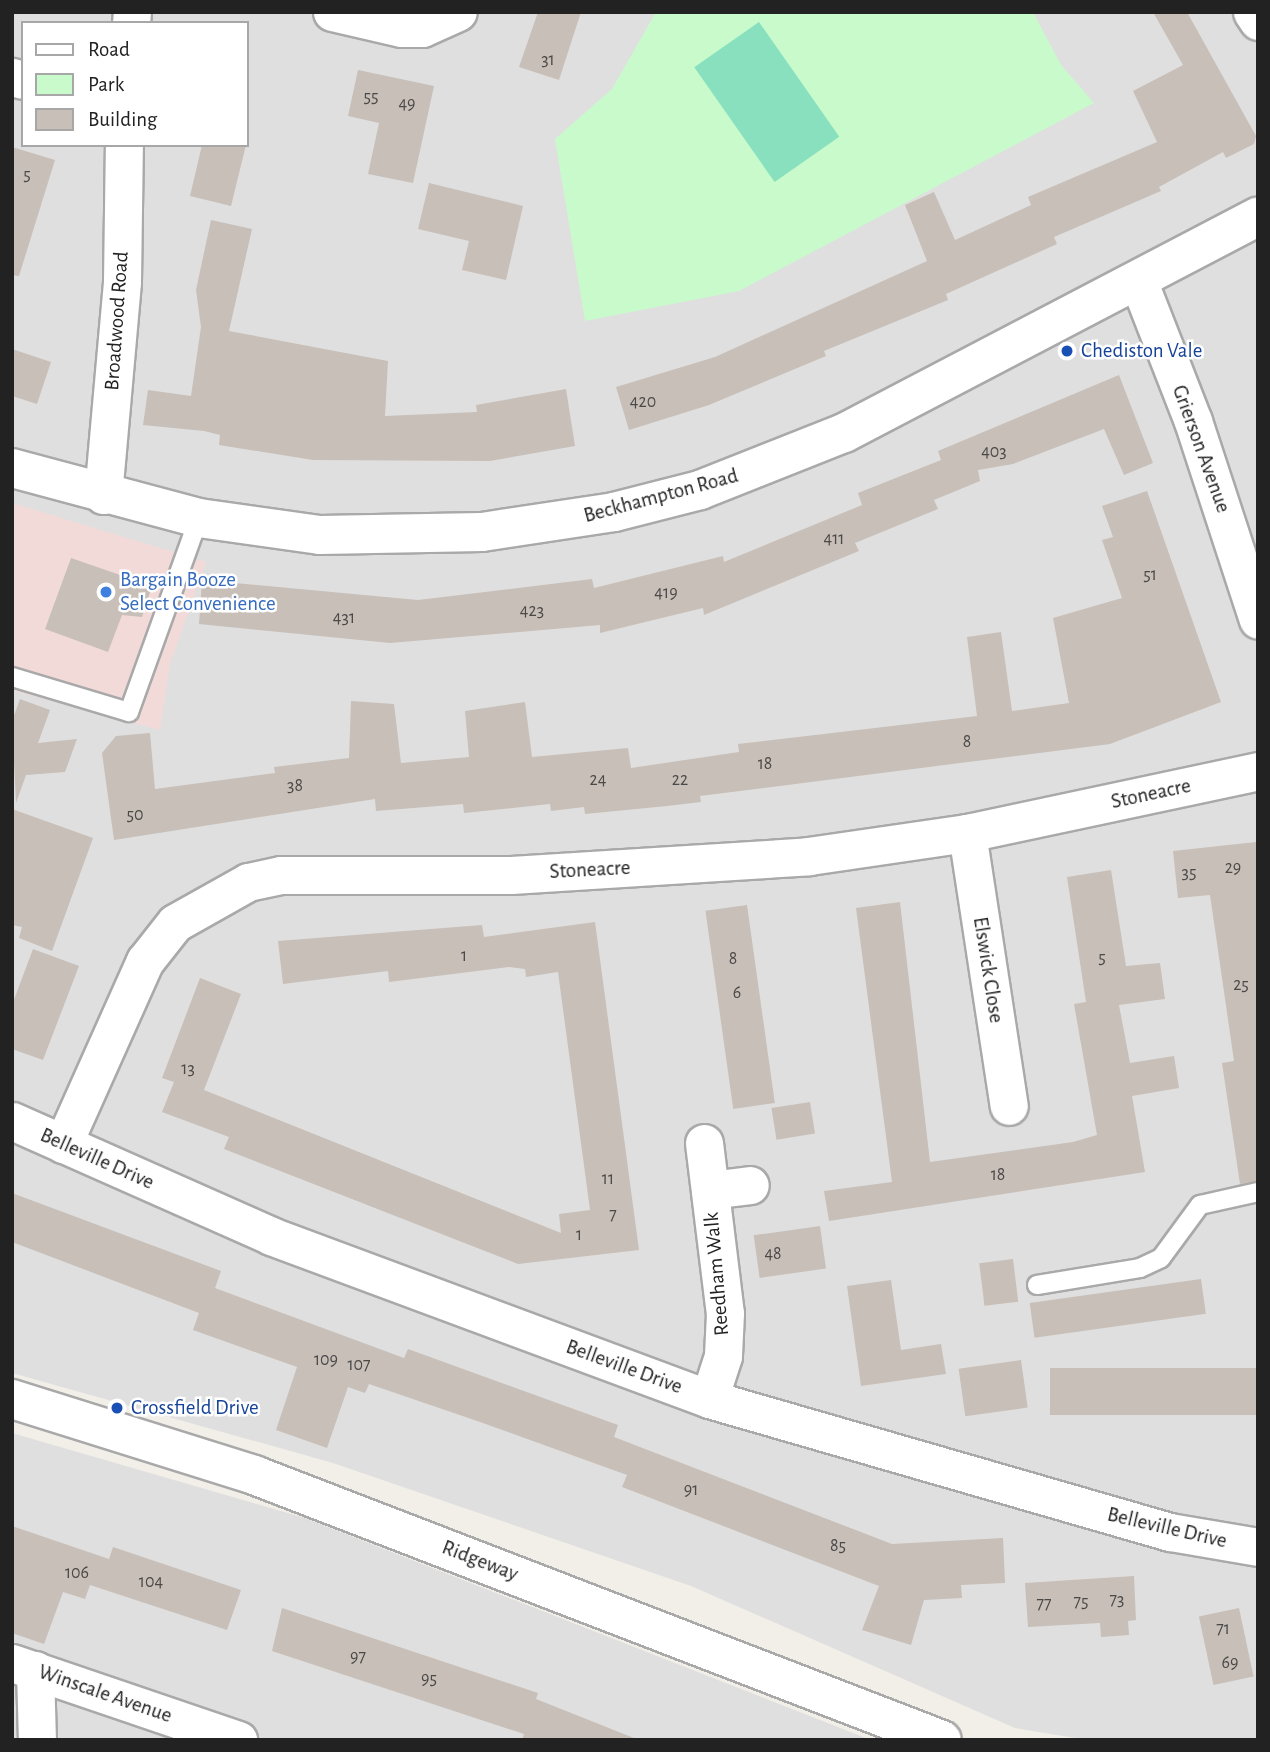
<!DOCTYPE html>
<html>
<head>
<meta charset="utf-8">
<style>
  body { margin:0 }
  #map { position:relative; width:1270px; height:1752px; overflow:hidden; background:#f2efe9; font-family:"Alegreya Sans",sans-serif }
  div>[style] { position:absolute }
  .residential>* { inset:0; background:#e0dfdf }
  .commercial>* { inset:0; background:#f2dad9 }
  .park>* { inset:0; background:#c8facc }
  .pitch>* { inset:0; background:#88e0be; transform-origin:0 0 }
  .building>* { inset:0; background:#c7bfb8; transform-origin:0 0 }
  .roads { filter:drop-shadow(2px 0 #a9a9a9) drop-shadow(-2px 0 #a9a9a9) drop-shadow(0 2px #a9a9a9) drop-shadow(0 -2px #a9a9a9) }
  .service>* { height:18px; margin:-9px; padding:0 9px; transform-origin:9px; border-radius:9px; background:#fff }
  .minor>* { height:37px; margin:-18.5px; padding:0 18.5px; transform-origin:18.5px; border-radius:18.5px; background:#fff }
  .tertiary>* { height:38px; margin:-19px; padding:0 19px; transform-origin:19px; border-radius:19px; background:#fff }
  .dots>* { width:19px; height:19px; translate:-50% -50%; box-sizing:border-box; border:4px solid #fff; border-radius:50% }
  span { translate:-50% -50%; white-space:nowrap; text-align:center; line-height:1.15; -webkit-text-stroke:5px #fff; paint-order:stroke }
  .number-label { font-size:18px; color:#4b4948 }
  .number-label span { -webkit-text-stroke-width:0 }
  .street-label { font-size:21px; color:#222 }
  .transit-label { font-size:21px; color:#164399 }
  .left { translate:0 -50%; text-align:left }
  .shop-label { font-size:21px; color:#366cbe }
  .frame { position:absolute; inset:0; border:14px solid #222; pointer-events:none }
  .legend { position:absolute; left:21px; top:21px; width:228px; height:126px; box-sizing:border-box; background:#fff; border:2px solid #a7a7a7; margin:0; padding:9px 12px; list-style:none; font-size:21px; color:#222 }
  .legend li { display:flex; align-items:center; gap:14px; height:35px }
  .legend b { width:35px; border:2px solid #a7a7a7 }
</style>
</head>
<body>
<div id="map">
  <div class="residential">
    <i style="clip-path:polygon(evenodd,12px 12px,1258px 12px,1258px 1740px,1087px 1740px,1015px 1728px,691px 1586px,333px 1463px,12px 1373px,12px 12px,23px 23px,247px 23px,247px 145px,23px 145px,23px 23px)"></i>
    <i style="clip-path:polygon(12px 1433px,305px 1518px,871px 1740px,12px 1740px)"></i>
  </div>
  <div class="commercial">
    <i style="clip-path:polygon(12px 503px,206px 562px,170px 664px,160px 730px,12px 690px)"></i>
  </div>
  <div class="park">
    <i style="clip-path:polygon(656px 12px,1033px 12px,1061px 65px,1094px 103px,739px 291px,585px 321px,555px 139px,612px 89px)"></i>
  </div>
  <div class="pitch">
    <i style="left:759px;top:22px;width:140px;height:79px;rotate:55deg"></i>
  </div>
  <div class="building">
    <i style="clip-path:polygon(538px 12px,581px 12px,559px 80px,519px 67px)"></i>
    <i style="clip-path:polygon(1153px 12px,1187px 12px,1256px 136px,1254px 144px,1226px 158px,1223px 152px,1159px 187px,1161px 191px,1054px 237px,1057px 244px,946px 294px,948px 300px,824px 351px,826px 356px,709px 405px,629px 430px,616px 387px,715px 357px,927px 261px,905px 205px,934px 192px,955px 240px,1031px 205px,1028px 197px,1157px 142px,1133px 91px,1183px 65px)"></i>
    <i style="clip-path:polygon(358px 70px,434px 86px,413px 183px,368px 174px,379px 123px,348px 116px)"></i>
    <i style="clip-path:polygon(202px 145px,246px 145px,231px 206px,190px 196px)"></i>
    <i style="clip-path:polygon(12px 147px,55px 160px,19px 276px,12px 275px)"></i>
    <i style="clip-path:polygon(429px 183px,523px 206px,506px 280px,462px 270px,469px 241px,418px 229px)"></i>
    <i style="clip-path:polygon(211px 220px,252px 229px,229px 331px,388px 361px,385px 416px,477px 412px,476px 405px,566px 389px,575px 446px,490px 461px,313px 460px,219px 445px,220px 435px,204px 431px,143px 425px,148px 390px,191px 396px,201px 327px,196px 290px)"></i>
    <i style="clip-path:polygon(12px 349px,51px 362px,37px 404px,12px 396px)"></i>
    <i style="clip-path:polygon(1119px 375px,1153px 463px,1124px 475px,1104px 429px,1013px 464px,978px 470px,980px 481px,934px 500px,938px 509px,855px 543px,859px 551px,704px 615px,703px 608px,600px 633px,600px 625px,390px 643px,199px 624px,202px 580px,418px 600px,592px 579px,594px 588px,723px 556px,724px 562px,862px 505px,858px 493px,941px 460px,938px 451px)"></i>
    <i style="clip-path:polygon(1147px 491px,1221px 702px,1110px 744px,700px 796px,701px 802px,667px 806px,585px 814px,584px 807px,551px 811px,550px 804px,464px 813px,463px 804px,376px 811px,375px 799px,114px 840px,102px 753px,116px 736px,150px 733px,155px 789px,275px 773px,274px 767px,349px 758px,351px 701px,394px 704px,401px 763px,469px 757px,465px 711px,525px 702px,532px 757px,628px 748px,631px 768px,739px 752px,738px 744px,977px 716px,967px 637px,1001px 632px,1012px 711px,1069px 703px,1053px 618px,1122px 598px,1102px 540px,1113px 537px,1102px 506px)"></i>
    <i style="clip-path:polygon(71px 558px,152px 586px,142px 617px,122px 615px,108px 652px,45px 629px)"></i>
    <i style="clip-path:polygon(20px 699px,50px 710px,38px 743px,77px 739px,65px 772px,26px 775px,16px 803px,12px 721px)"></i>
    <i style="clip-path:polygon(12px 809px,93px 838px,52px 951px,19px 938px,22px 927px,12px 925px)"></i>
    <i style="clip-path:polygon(1256px 842px,1258px 1181px,1240px 1184px,1222px 1063px,1234px 1061px,1210px 895px,1178px 898px,1173px 851px)"></i>
    <i style="clip-path:polygon(1111px 870px,1126px 966px,1160px 963px,1165px 999px,1119px 1005px,1130px 1063px,1174px 1056px,1179px 1088px,1132px 1096px,1145px 1172px,829px 1221px,824px 1191px,892px 1182px,856px 908px,900px 902px,930px 1162px,1073px 1142px,1097px 1135px,1074px 1004px,1086px 1002px,1067px 877px)"></i>
    <i style="left:747px;top:905px;width:200px;height:42px;rotate:82deg"></i>
    <i style="clip-path:polygon(595px 922px,639px 1250px,518px 1264px,224px 1149px,229px 1137px,162px 1112px,174px 1082px,162px 1078px,200px 978px,241px 994px,204px 1090px,561px 1233px,559px 1214px,590px 1210px,558px 972px,526px 977px,525px 969px,509px 967px,389px 982px,388px 971px,283px 984px,278px 941px,482px 925px,484px 937px)"></i>
    <i style="clip-path:polygon(33px 949px,79px 966px,43px 1060px,12px 1049px,12px 1005px)"></i>
    <i style="left:810px;top:1102px;width:32px;height:39px;rotate:81deg"></i>
    <i style="clip-path:polygon(12px 1193px,221px 1271px,215px 1288px,404px 1358px,408px 1349px,618px 1425px,614px 1437px,892px 1544px,1003px 1538px,1005px 1583px,961px 1585px,962px 1598px,924px 1600px,911px 1645px,862px 1630px,879px 1586px,622px 1487px,627px 1475px,483px 1423px,369px 1384px,365px 1393px,348px 1387px,327px 1448px,276px 1430px,297px 1367px,193px 1330px,199px 1313px,12px 1242px)"></i>
    <i style="left:820px;top:1226px;width:43px;height:67px;rotate:82deg"></i>
    <i style="left:1013px;top:1259px;width:43px;height:34px;rotate:83deg"></i>
    <i style="left:1201px;top:1279px;width:35px;height:173px;rotate:82deg"></i>
    <i style="clip-path:polygon(891px 1280px,901px 1350px,941px 1344px,946px 1374px,861px 1386px,847px 1286px)"></i>
    <i style="left:1021px;top:1360px;width:48px;height:63px;rotate:82deg"></i>
    <i style="left:1258px;top:1368px;width:47px;height:208px;rotate:90deg"></i>
    <i style="clip-path:polygon(12px 1526px,109px 1559px,113px 1547px,241px 1590px,227px 1630px,90px 1585px,85px 1599px,63px 1592px,44px 1644px,12px 1633px)"></i>
    <i style="clip-path:polygon(1134px 1576px,1136px 1620px,1128px 1621px,1129px 1635px,1101px 1637px,1100px 1623px,1028px 1627px,1025px 1583px)"></i>
    <i style="clip-path:polygon(282px 1608px,538px 1693px,536px 1699px,639px 1740px,522px 1740px,524px 1734px,272px 1651px)"></i>
    <i style="left:1239px;top:1608px;width:70px;height:41px;rotate:78deg"></i>
  </div>
  <div class="roads">
    <div class="service">
      <i style="left:12px;top:677px;width:122px;rotate:16.7deg"></i>
      <i style="left:129px;top:712px;width:206px;rotate:-70.2deg"></i>
      <i style="left:1037px;top:1285px;width:104px;rotate:-9.4deg"></i>
      <i style="left:1140px;top:1268px;width:23px;rotate:-25deg"></i>
      <i style="left:1161px;top:1258px;width:66px;rotate:-53.7deg"></i>
      <i style="left:1200px;top:1205px;width:59px;rotate:-12.6deg"></i>
    </div>
    <div class="minor">
      <i style="left:332px;top:12px;width:71px;rotate:13.1deg"></i>
      <i style="left:401px;top:28px;width:21px"></i>
      <i style="left:422px;top:28px;width:39px;rotate:-24deg"></i>
      <i style="left:1252px;top:12px;width:11px;rotate:56deg"></i>
      <i style="left:131px;top:23px;width:11px;rotate:-85deg"></i>
      <i style="left:12px;top:77px;width:11px;rotate:15deg"></i>
      <i style="left:1138px;top:280px;width:151px;rotate:68.7deg"></i>
      <i style="left:1193px;top:421px;width:209px;rotate:71.9deg"></i>
      <i style="left:103px;top:495px;width:215px;rotate:-84.9deg"></i>
      <i style="left:122px;top:281px;width:136px;rotate:-89.2deg"></i>
      <i style="left:967px;top:833px;width:276px;rotate:81.3deg"></i>
      <i style="left:12px;top:1121px;width:283px;rotate:23.9deg"></i>
      <i style="left:271px;top:1236px;width:467px;rotate:20.4deg"></i>
      <i style="left:709px;top:1399px;width:480px;rotate:16.1deg"></i>
      <i style="left:1170px;top:1532px;width:89px;rotate:9.7deg"></i>
      <i style="left:704px;top:1143px;width:171px;rotate:83deg"></i>
      <i style="left:725px;top:1313px;width:43px;rotate:92.7deg"></i>
      <i style="left:723px;top:1356px;width:45px;rotate:108deg"></i>
      <i style="left:63px;top:1144px;width:201px;rotate:-65.9deg"></i>
      <i style="left:145px;top:961px;width:48px;rotate:-51.7deg"></i>
      <i style="left:175px;top:923px;width:84px;rotate:-29.3deg"></i>
      <i style="left:248px;top:882px;width:34px;rotate:-12deg"></i>
      <i style="left:281px;top:875px;width:230px"></i>
      <i style="left:511px;top:875px;width:299px;rotate:-3.6deg"></i>
      <i style="left:809px;top:856px;width:160px;rotate:-8.3deg"></i>
      <i style="left:967px;top:833px;width:298px;rotate:-12deg"></i>
      <i style="left:710px;top:1190px;width:40px;rotate:-7.1deg"></i>
      <i style="left:12px;top:1663px;width:239px;rotate:18.8deg"></i>
      <i style="left:35px;top:1670px;width:70px;rotate:88.4deg"></i>
    </div>
    <div class="tertiary">
      <i style="left:12px;top:468px;width:194px;rotate:15deg"></i>
      <i style="left:199px;top:518px;width:122px;rotate:8deg"></i>
      <i style="left:320px;top:535px;width:162px;rotate:-1.1deg"></i>
      <i style="left:482px;top:532px;width:134px;rotate:-8.6deg"></i>
      <i style="left:614px;top:512px;width:89px;rotate:-14.3deg"></i>
      <i style="left:700px;top:490px;width:155px;rotate:-21.6deg"></i>
      <i style="left:844px;top:433px;width:467px;rotate:-27.6deg"></i>
      <i style="left:12px;top:1399px;width:254px;rotate:17.4deg"></i>
      <i style="left:254px;top:1475px;width:737px;rotate:21.07deg"></i>
    </div>
  </div>
  <div class="dots">
    <i style="left:1067px;top:351px;background:#1a4fb4"></i>
    <i style="left:106px;top:592px;background:#3f7fe0"></i>
    <i style="left:117px;top:1408px;background:#1a4fb4"></i>
  </div>
  <div class="number-label">
    <span style="left:548px;top:60px">31</span>
    <span style="left:371px;top:97px">55</span>
    <span style="left:407px;top:104px">49</span>
    <span style="left:27px;top:175px">5</span>
    <span style="left:643px;top:402px">420</span>
    <span style="left:994px;top:452px">403</span>
    <span style="left:834px;top:539px">411</span>
    <span style="left:1150px;top:575px">51</span>
    <span style="left:666px;top:593px">419</span>
    <span style="left:532px;top:611px">423</span>
    <span style="left:344px;top:618px">431</span>
    <span style="left:967px;top:742px">8</span>
    <span style="left:765px;top:764px">18</span>
    <span style="left:598px;top:780px">24</span>
    <span style="left:680px;top:780px">22</span>
    <span style="left:295px;top:786px">38</span>
    <span style="left:135px;top:815px">50</span>
    <span style="left:1233px;top:868px">29</span>
    <span style="left:1189px;top:873px">35</span>
    <span style="left:464px;top:956px">1</span>
    <span style="left:1102px;top:958px">5</span>
    <span style="left:733px;top:959px">8</span>
    <span style="left:1241px;top:985px">25</span>
    <span style="left:737px;top:993px">6</span>
    <span style="left:188px;top:1069px">13</span>
    <span style="left:998px;top:1175px">18</span>
    <span style="left:608px;top:1179px">11</span>
    <span style="left:613px;top:1215px">7</span>
    <span style="left:579px;top:1235px">1</span>
    <span style="left:773px;top:1254px">48</span>
    <span style="left:326px;top:1360px">109</span>
    <span style="left:359px;top:1365px">107</span>
    <span style="left:691px;top:1490px">91</span>
    <span style="left:838px;top:1546px">85</span>
    <span style="left:77px;top:1573px">106</span>
    <span style="left:151px;top:1582px">104</span>
    <span style="left:1117px;top:1600px">73</span>
    <span style="left:1081px;top:1602px">75</span>
    <span style="left:1044px;top:1604px">77</span>
    <span style="left:1223px;top:1629px">71</span>
    <span style="left:358px;top:1657px">97</span>
    <span style="left:1230px;top:1663px">69</span>
    <span style="left:429px;top:1679px">95</span>
  </div>
  <div class="street-label">
    <span style="left:117px;top:321px;rotate:-86deg">Broadwood Road</span>
    <span style="left:1201px;top:449px;rotate:70deg">Grierson Avenue</span>
    <span style="left:661px;top:496px;rotate:-15deg">Beckhampton Road</span>
    <span style="left:1151px;top:794px;rotate:-12deg">Stoneacre</span>
    <span style="left:590px;top:870px;rotate:-3deg">Stoneacre</span>
    <span style="left:988px;top:970px;rotate:81deg">Elswick Close</span>
    <span style="left:97px;top:1159px;rotate:24deg">Belleville Drive</span>
    <span style="left:717px;top:1274px;rotate:-95deg">Reedham Walk</span>
    <span style="left:624px;top:1367px;rotate:20deg">Belleville Drive</span>
    <span style="left:1167px;top:1528px;rotate:13deg">Belleville Drive</span>
    <span style="left:480px;top:1561px;rotate:21deg">Ridgeway</span>
    <span style="left:105px;top:1694px;rotate:19deg">Winscale Avenue</span>
  </div>
  <div class="transit-label">
    <span class="left" style="left:1081px;top:351px">Chediston Vale</span>
    <span class="left" style="left:131px;top:1408px">Crossfield Drive</span>
  </div>
  <div class="shop-label">
    <span class="left" style="left:120px;top:592px">Bargain Booze<br>Select Convenience</span>
  </div>
  <div class="frame"></div>
  <ul class="legend">
  <li><b style="height:9px;background:#fff"></b>Road</li>
  <li><b style="height:19px;background:#c8facc"></b>Park</li>
  <li><b style="height:19px;background:#c7bfb8"></b>Building</li>
  </ul>
</div>
</body>
</html>
